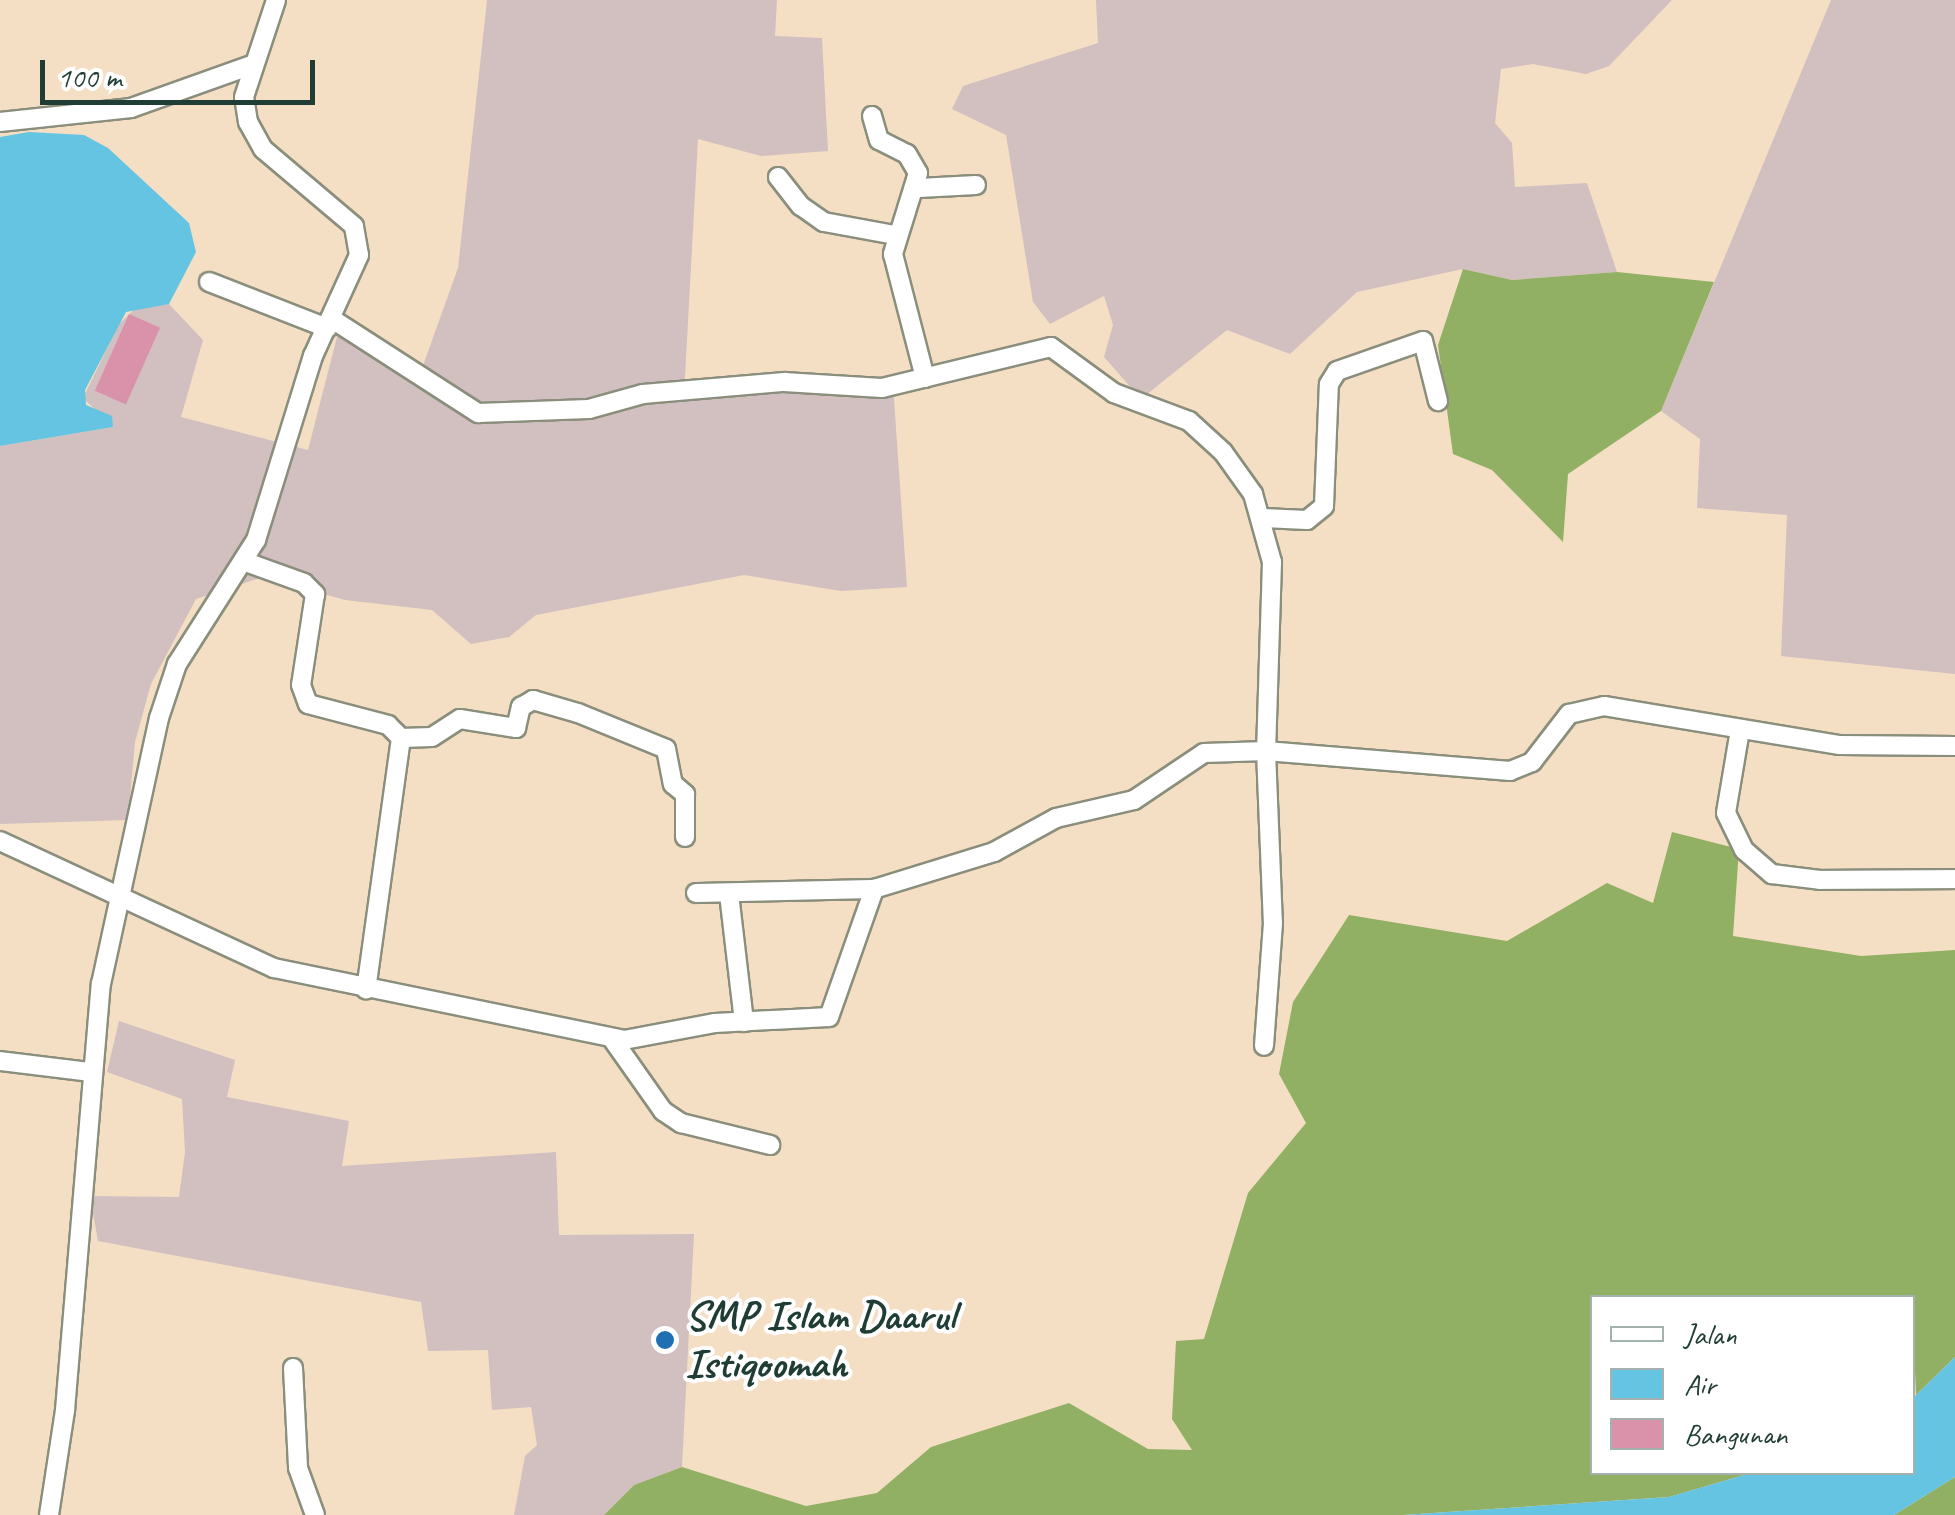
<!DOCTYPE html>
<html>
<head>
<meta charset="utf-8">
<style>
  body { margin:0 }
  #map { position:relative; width:1955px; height:1515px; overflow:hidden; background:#f4dfc4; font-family:Caveat,sans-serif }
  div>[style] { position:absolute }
  .industrial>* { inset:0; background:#d2bfc0 }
  .forest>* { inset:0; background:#91b063 }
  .water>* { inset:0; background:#64c4e2 }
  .building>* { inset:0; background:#da92aa; transform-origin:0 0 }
  .roads { filter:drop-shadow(2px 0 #8a8e7c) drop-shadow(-2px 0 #8a8e7c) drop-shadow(0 2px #8a8e7c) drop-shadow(0 -2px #8a8e7c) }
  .street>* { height:18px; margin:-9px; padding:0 9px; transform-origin:9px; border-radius:9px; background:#fff }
  .dots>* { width:28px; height:28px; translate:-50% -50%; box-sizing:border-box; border:5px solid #fff; border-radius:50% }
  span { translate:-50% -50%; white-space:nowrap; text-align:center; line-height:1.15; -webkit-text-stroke:8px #fff; paint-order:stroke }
  .poi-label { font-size:42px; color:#1f3d34; font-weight:700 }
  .left { translate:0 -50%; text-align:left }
  .legend { position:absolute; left:1590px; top:1295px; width:325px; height:180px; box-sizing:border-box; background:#fff; border:2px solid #a5b1ae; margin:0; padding:12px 18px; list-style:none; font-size:30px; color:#1f3d34 }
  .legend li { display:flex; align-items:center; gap:20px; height:50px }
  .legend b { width:50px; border:2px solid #a5b1ae }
  .scale { position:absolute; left:40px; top:60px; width:275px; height:45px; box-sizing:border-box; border:5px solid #1f3d34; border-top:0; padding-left:12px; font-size:30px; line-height:35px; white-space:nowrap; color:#1f3d34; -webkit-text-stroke:8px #fff; paint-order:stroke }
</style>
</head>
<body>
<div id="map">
  <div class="industrial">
    <i style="clip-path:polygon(487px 0,777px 0,775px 36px,822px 38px,828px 151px,761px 156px,698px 139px,684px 395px,893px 385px,907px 587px,841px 591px,744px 575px,536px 615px,509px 637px,471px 644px,432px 610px,345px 600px,263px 577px,196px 599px,151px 684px,135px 742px,128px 820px,0 824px,0 446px,113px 427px,83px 398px,119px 324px,138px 306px,169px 304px,203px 340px,181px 417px,308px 450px,338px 333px,381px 353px,416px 385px,458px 268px)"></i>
    <i style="clip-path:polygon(1096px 0,1672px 0,1609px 66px,1586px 74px,1533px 64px,1501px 69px,1495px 123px,1512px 143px,1515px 187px,1587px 183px,1617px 272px,1512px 280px,1463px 269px,1357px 292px,1290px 354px,1227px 330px,1141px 399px,1104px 357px,1113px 325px,1104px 296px,1050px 324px,1033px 302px,1006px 135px,952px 109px,963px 86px,1098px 43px)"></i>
    <i style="clip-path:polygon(1831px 0,1955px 0,1955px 674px,1781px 656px,1787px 515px,1697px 508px,1700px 439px,1661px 411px)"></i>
    <i style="clip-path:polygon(119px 1021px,235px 1060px,227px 1097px,349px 1121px,342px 1166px,556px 1152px,559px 1235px,694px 1234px,682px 1467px,634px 1485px,604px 1515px,514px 1515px,525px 1456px,537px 1445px,531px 1407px,492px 1410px,488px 1350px,428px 1351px,421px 1302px,98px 1241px,90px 1196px,179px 1197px,185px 1152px,182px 1099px,107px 1072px)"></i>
  </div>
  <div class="forest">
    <i style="clip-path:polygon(1463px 269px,1512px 280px,1617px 272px,1714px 282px,1661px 411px,1568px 474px,1563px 542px,1492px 470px,1453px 454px,1438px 345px)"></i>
    <i style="clip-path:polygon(1672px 832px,1739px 849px,1733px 936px,1861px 956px,1955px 950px,1955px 1357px,1916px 1395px,1912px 1298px,1592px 1298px,1592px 1472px,1751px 1473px,1669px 1497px,1403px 1515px,604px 1515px,634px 1485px,682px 1467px,806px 1506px,877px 1493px,931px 1447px,1069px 1403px,1148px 1449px,1192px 1450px,1172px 1419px,1176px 1341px,1204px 1339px,1248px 1193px,1306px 1123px,1279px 1074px,1293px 1002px,1349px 915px,1507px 941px,1607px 883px,1653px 903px)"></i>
    <i style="clip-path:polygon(1955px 1477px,1955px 1515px,1894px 1515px)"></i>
  </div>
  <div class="water">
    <i style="clip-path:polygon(29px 132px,84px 135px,108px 148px,189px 223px,196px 252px,169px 304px,126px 312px,85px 390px,86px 405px,112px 416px,113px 427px,0 446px,0 137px)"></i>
    <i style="clip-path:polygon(1955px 1357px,1955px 1477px,1894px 1515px,1403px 1515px,1669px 1497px,1751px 1473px,1912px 1472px,1913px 1398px)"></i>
  </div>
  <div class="building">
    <i style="left:129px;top:314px;width:34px;height:84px;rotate:24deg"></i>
  </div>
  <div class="roads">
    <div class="street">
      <i style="left:872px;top:116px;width:25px;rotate:74deg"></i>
      <i style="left:879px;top:140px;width:31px;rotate:27deg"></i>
      <i style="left:907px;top:154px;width:22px;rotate:60deg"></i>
      <i style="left:918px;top:173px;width:85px;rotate:107.2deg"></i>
      <i style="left:893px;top:254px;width:128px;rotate:75.5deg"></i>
      <i style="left:0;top:122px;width:132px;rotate:-6.1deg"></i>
      <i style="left:131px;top:108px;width:128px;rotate:-19.6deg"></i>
      <i style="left:778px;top:177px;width:37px;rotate:52deg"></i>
      <i style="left:801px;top:206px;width:28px;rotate:35deg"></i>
      <i style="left:824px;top:222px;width:72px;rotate:10.4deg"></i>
      <i style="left:919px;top:188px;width:57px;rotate:-3deg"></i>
      <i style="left:209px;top:282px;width:127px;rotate:21.3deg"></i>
      <i style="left:332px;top:319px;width:174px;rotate:32.8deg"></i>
      <i style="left:478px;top:413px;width:111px;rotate:-2.1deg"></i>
      <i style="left:589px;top:409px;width:56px;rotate:-15.5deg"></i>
      <i style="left:643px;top:394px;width:142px;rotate:-4.9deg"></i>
      <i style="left:784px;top:382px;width:98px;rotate:3.5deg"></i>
      <i style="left:882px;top:388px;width:174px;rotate:-13.6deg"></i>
      <i style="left:1051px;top:347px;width:78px;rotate:36.1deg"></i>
      <i style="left:1114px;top:393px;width:80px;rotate:20.5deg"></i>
      <i style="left:1189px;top:421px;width:46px;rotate:42.4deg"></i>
      <i style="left:1223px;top:452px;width:52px;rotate:54.5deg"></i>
      <i style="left:1253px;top:494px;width:71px;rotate:74.4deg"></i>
      <i style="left:1272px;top:562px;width:189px;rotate:91.8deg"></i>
      <i style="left:1266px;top:751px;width:172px;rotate:87.7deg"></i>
      <i style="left:1273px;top:923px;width:123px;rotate:94.2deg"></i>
      <i style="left:1263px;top:518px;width:44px;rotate:2.6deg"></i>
      <i style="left:1307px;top:520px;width:22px;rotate:-39deg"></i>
      <i style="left:1324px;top:506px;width:122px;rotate:-87.7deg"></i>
      <i style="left:1329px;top:384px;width:15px;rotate:-58deg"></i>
      <i style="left:1337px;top:371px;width:91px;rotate:-19.2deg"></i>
      <i style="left:1423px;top:341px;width:62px;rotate:76deg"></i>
      <i style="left:243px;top:561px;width:65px;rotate:19.8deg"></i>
      <i style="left:304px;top:583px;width:16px;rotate:45deg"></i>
      <i style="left:315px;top:594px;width:92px;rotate:98.7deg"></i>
      <i style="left:301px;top:685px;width:20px;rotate:70deg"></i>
      <i style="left:308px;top:704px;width:83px;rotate:14.7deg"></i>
      <i style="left:388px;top:725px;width:18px;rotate:45deg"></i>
      <i style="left:401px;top:738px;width:254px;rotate:97.9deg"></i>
      <i style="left:1740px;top:730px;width:84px;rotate:99.6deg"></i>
      <i style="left:1726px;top:813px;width:41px;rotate:64.1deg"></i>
      <i style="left:1744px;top:850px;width:37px;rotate:41deg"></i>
      <i style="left:1772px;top:874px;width:48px;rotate:7.1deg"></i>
      <i style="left:1820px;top:880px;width:135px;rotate:-0.4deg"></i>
      <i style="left:401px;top:738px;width:31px;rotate:-2deg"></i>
      <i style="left:432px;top:737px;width:33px;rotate:-33deg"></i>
      <i style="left:460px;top:719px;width:57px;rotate:9.1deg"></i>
      <i style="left:516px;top:728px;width:22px;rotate:-77deg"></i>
      <i style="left:521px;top:707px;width:14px;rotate:-30deg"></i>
      <i style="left:533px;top:700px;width:47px;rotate:16.1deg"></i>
      <i style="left:578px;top:713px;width:95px;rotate:22.2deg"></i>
      <i style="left:666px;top:749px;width:36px;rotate:79deg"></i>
      <i style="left:673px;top:784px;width:16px;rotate:40deg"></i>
      <i style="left:685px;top:794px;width:43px;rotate:90deg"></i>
      <i style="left:0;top:841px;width:302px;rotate:24.9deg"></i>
      <i style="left:274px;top:968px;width:357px;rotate:11.6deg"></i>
      <i style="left:624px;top:1040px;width:93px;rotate:-10.6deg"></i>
      <i style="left:715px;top:1023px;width:114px;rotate:-3deg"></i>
      <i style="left:829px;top:1017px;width:136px;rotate:-70.6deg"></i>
      <i style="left:874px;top:889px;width:126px;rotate:-17.1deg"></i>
      <i style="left:994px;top:852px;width:71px;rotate:-28.7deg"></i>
      <i style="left:1056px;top:818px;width:80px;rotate:-13deg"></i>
      <i style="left:1134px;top:800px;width:84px;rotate:-33.9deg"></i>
      <i style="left:1204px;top:753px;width:62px;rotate:-1.8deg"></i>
      <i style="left:1266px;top:751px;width:245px;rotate:4.7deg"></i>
      <i style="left:1510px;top:771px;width:24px;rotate:-22deg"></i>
      <i style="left:1532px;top:762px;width:61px;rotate:-52.4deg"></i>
      <i style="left:1569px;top:714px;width:36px;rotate:-13deg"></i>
      <i style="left:1604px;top:706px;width:239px;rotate:9.4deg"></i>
      <i style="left:1840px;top:745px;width:115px;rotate:0.5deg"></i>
      <i style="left:696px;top:893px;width:178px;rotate:-1.3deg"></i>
      <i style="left:729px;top:894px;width:129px;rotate:83.3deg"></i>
      <i style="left:613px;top:1040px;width:87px;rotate:54.8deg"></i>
      <i style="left:663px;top:1111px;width:22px;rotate:34deg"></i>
      <i style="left:681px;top:1123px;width:92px;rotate:13.9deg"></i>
      <i style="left:0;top:1061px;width:91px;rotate:7deg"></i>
      <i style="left:293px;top:1368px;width:100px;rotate:87.1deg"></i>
      <i style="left:298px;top:1468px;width:50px;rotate:70.1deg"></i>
      <i style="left:49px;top:1515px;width:106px;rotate:-81.3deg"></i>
      <i style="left:65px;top:1410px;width:428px;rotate:-85.2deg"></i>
      <i style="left:101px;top:984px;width:272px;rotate:-77.7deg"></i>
      <i style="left:159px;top:718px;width:57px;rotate:-71.6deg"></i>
      <i style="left:177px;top:664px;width:147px;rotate:-57.5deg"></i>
      <i style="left:256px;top:540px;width:193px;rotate:-72.8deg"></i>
      <i style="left:313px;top:356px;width:111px;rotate:-65.5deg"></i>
      <i style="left:359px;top:255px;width:29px;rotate:-100deg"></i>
      <i style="left:354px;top:226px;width:119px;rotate:-139.8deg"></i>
      <i style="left:263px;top:149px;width:31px;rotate:-119deg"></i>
      <i style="left:248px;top:122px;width:25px;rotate:-99deg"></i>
      <i style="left:244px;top:97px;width:102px;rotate:-71.7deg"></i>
    </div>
  </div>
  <div class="dots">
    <i style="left:665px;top:1340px;background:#1f6fb2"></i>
  </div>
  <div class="poi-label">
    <span class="left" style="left:685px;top:1340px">SMP Islam Daarul<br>Istiqoomah</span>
  </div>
  <ul class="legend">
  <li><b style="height:12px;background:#fff"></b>Jalan</li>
  <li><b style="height:28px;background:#64c4e2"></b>Air</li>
  <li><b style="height:28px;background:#da92aa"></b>Bangunan</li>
  </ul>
  <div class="scale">100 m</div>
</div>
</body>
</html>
